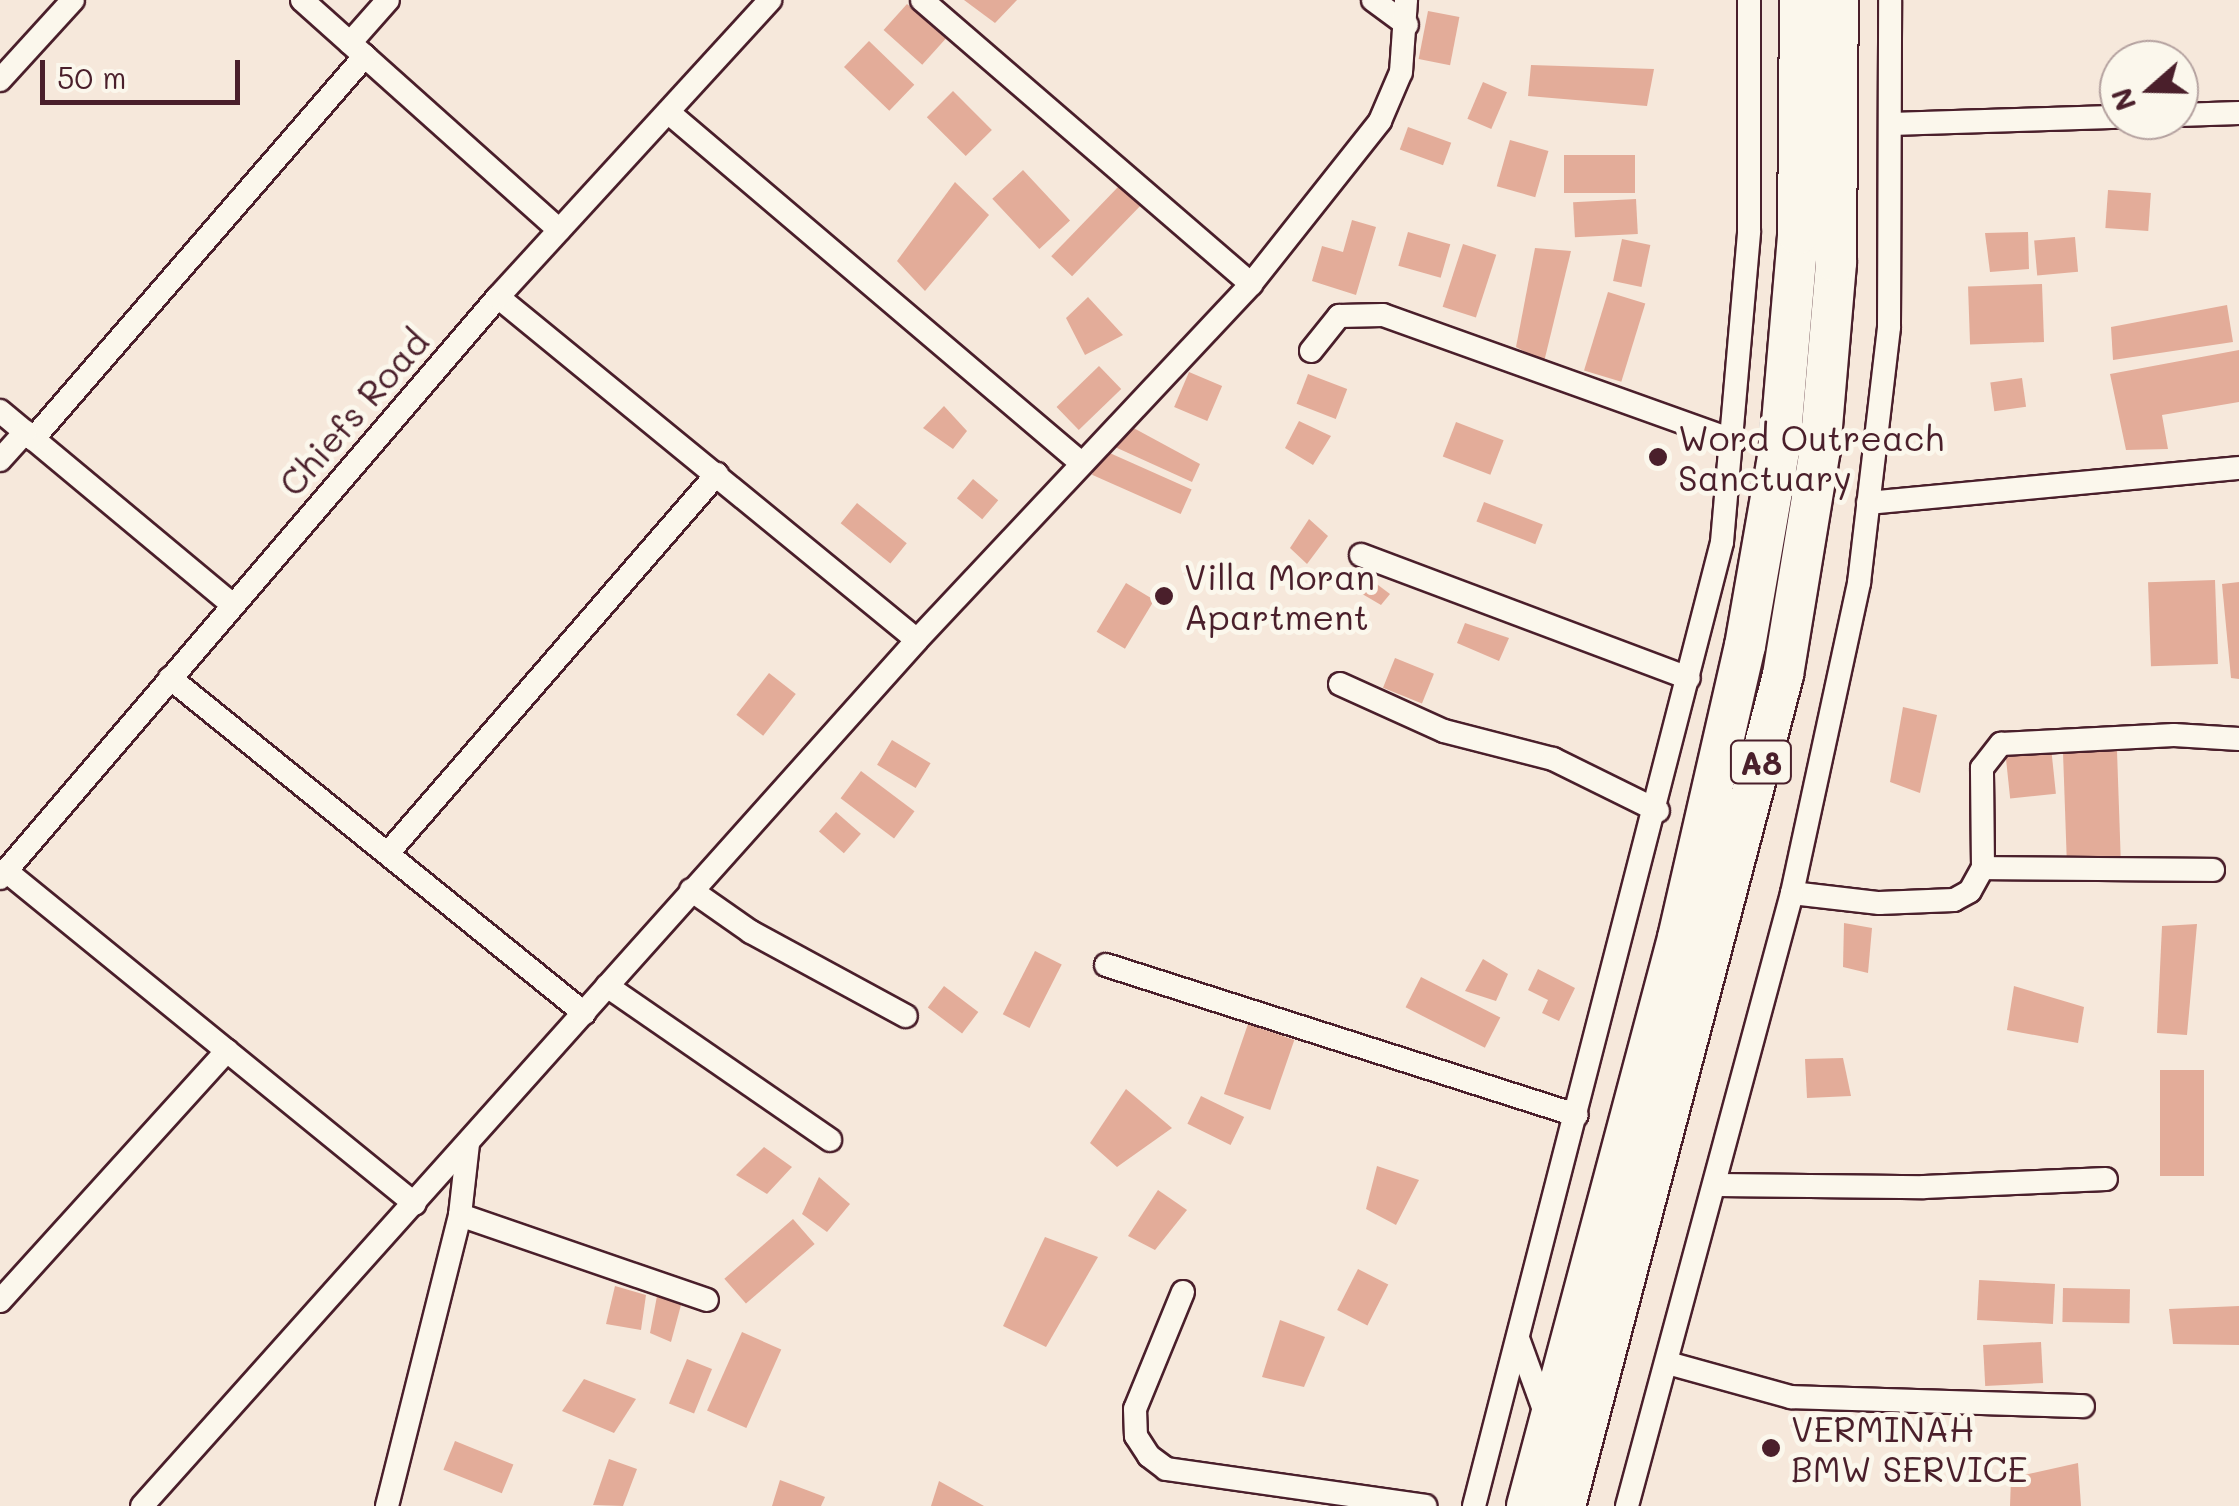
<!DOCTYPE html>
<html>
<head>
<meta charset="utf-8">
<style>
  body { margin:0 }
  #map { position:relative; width:2239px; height:1506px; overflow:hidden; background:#f6e8db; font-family:Mali,sans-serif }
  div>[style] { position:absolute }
  .building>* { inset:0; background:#e3ac99; transform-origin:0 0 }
  .roads { filter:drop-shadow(2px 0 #4a1f2b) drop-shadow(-2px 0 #4a1f2b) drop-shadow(0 2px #4a1f2b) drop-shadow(0 -2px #4a1f2b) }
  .minor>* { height:22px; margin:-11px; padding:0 11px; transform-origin:11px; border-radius:11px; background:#fbf7ec }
  .trunk>* { height:40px; margin:-20px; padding:0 20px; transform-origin:20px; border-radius:20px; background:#fbf7ec }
  .dots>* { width:28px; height:28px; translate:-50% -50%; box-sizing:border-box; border:5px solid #fbf7ec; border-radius:50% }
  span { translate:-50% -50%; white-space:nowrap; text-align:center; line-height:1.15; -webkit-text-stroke:10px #fbf7ec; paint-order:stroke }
  .shield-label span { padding:2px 8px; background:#fbf7ec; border:2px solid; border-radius:8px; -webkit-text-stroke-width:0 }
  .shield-label { font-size:32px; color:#4a1f2b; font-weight:700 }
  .street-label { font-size:35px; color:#4a1f2b }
  .poi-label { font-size:35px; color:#4a1f2b }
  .left { translate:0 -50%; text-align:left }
  .north { position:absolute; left:2099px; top:40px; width:100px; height:100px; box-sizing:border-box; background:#fbf7ec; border:2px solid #b4a19f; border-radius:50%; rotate:250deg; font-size:28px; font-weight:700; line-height:40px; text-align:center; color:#4a1f2b }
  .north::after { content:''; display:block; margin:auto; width:35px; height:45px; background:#4a1f2b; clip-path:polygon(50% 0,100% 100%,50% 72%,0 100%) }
  .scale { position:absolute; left:40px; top:60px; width:200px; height:45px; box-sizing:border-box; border:5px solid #4a1f2b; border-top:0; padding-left:12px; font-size:30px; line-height:35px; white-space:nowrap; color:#4a1f2b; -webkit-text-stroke:8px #fbf7ec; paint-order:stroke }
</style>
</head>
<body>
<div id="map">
  <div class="building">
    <i style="clip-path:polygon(964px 0,1017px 0,995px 23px)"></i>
    <i style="left:907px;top:4px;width:52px;height:35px;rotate:42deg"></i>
    <i style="left:1428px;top:11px;width:32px;height:49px;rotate:11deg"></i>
    <i style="left:869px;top:41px;width:63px;height:36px;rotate:44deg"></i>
    <i style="clip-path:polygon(1531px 65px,1654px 69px,1647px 106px,1528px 96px)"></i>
    <i style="left:1483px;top:82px;width:26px;height:40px;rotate:23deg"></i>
    <i style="left:953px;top:91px;width:55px;height:37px;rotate:45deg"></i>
    <i style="left:1408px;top:127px;width:46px;height:24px;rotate:20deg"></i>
    <i style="left:1510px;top:140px;width:40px;height:48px;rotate:16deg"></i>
    <i style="left:1635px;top:155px;width:38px;height:71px;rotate:90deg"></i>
    <i style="left:1023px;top:170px;width:69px;height:42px;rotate:47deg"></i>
    <i style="clip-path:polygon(955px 182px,989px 215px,925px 291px,897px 261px)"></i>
    <i style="left:1120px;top:185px;width:29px;height:99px;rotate:44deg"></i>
    <i style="left:2108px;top:190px;width:43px;height:38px;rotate:4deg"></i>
    <i style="left:1636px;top:199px;width:35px;height:63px;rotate:87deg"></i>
    <i style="clip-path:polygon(1352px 220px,1376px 227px,1356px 295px,1312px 281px,1322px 246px,1343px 252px)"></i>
    <i style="left:1408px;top:232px;width:44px;height:35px;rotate:16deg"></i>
    <i style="clip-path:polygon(2028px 232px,2029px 269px,1990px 272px,1985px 233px)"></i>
    <i style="left:2075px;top:237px;width:35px;height:41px;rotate:85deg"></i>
    <i style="left:1622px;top:239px;width:29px;height:43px;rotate:12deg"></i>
    <i style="left:1463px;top:244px;width:35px;height:66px;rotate:18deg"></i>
    <i style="clip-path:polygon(1535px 248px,1571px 251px,1544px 362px,1516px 347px)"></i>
    <i style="left:2042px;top:284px;width:58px;height:74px;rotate:88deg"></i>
    <i style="left:1608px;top:292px;width:39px;height:82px;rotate:17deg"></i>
    <i style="clip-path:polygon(1088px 297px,1123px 335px,1085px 355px,1066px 318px)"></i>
    <i style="clip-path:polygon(2227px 305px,2233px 342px,2113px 360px,2111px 327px)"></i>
    <i style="clip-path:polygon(2239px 350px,2239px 402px,2162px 415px,2168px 449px,2126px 450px,2110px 374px)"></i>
    <i style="left:1099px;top:366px;width:32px;height:59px;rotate:46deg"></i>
    <i style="left:1189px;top:372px;width:36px;height:38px;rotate:23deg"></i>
    <i style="left:1308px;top:374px;width:42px;height:32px;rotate:21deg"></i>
    <i style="left:2022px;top:378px;width:29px;height:32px;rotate:82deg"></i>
    <i style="clip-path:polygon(944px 406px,967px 431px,953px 449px,923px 428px)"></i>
    <i style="clip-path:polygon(1299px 421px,1331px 436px,1313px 465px,1285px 448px)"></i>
    <i style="left:1456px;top:422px;width:51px;height:37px;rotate:21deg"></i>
    <i style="clip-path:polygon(1128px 425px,1200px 464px,1192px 482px,1115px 447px)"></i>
    <i style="left:1103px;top:450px;width:97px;height:27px;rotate:24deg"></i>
    <i style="left:973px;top:479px;width:33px;height:25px;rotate:40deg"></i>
    <i style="left:1484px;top:502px;width:63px;height:21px;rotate:21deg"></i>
    <i style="left:857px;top:503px;width:64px;height:26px;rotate:39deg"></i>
    <i style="clip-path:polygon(1309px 519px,1328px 536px,1307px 564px,1290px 548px)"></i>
    <i style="clip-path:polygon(1362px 573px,1390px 594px,1381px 605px,1352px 588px)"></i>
    <i style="left:2215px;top:580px;width:84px;height:67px;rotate:88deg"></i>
    <i style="clip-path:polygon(2239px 582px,2239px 679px,2231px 678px,2222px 584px)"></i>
    <i style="left:1126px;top:583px;width:33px;height:57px;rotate:31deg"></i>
    <i style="clip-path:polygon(1465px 623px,1509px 638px,1499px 661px,1457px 643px)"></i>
    <i style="left:1395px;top:658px;width:42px;height:32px;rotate:22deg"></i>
    <i style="left:769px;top:673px;width:34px;height:53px;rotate:38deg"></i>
    <i style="clip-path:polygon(1903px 707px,1937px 715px,1920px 793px,1890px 782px)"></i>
    <i style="left:892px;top:740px;width:45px;height:29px;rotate:31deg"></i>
    <i style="left:2051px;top:747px;width:47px;height:46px;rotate:84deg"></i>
    <i style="left:2117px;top:751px;width:109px;height:54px;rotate:88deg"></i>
    <i style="left:861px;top:771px;width:67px;height:34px;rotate:37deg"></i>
    <i style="left:836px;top:812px;width:33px;height:26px;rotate:41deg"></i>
    <i style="clip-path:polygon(1844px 923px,1872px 928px,1868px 973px,1843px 967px)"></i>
    <i style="clip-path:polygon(2197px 924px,2187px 1035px,2157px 1033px,2162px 926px)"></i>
    <i style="left:1035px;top:951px;width:30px;height:71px;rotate:27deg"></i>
    <i style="clip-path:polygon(1483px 959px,1508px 974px,1496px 1001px,1465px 991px)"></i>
    <i style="clip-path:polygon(1538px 969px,1575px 988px,1559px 1021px,1542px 1013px,1548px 1000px,1528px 990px)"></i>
    <i style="left:1421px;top:977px;width:89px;height:34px;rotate:27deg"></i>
    <i style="left:944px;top:986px;width:43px;height:27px;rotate:37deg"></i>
    <i style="clip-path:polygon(2014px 986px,2084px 1007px,2078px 1043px,2007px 1030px)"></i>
    <i style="left:1248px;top:1024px;width:49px;height:74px;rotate:19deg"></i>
    <i style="clip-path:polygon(1843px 1058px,1851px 1096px,1807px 1098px,1805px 1059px)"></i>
    <i style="left:2160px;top:1070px;width:44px;height:106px"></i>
    <i style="clip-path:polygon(1126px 1089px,1172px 1128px,1117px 1167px,1090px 1143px)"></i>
    <i style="left:1201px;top:1096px;width:48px;height:31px;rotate:26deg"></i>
    <i style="clip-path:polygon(764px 1147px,792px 1167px,767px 1194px,736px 1175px)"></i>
    <i style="clip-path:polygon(1377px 1166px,1419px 1180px,1396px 1225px,1366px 1209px)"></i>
    <i style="clip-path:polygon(819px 1177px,850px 1204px,827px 1232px,802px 1214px)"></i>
    <i style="clip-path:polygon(1158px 1190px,1187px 1210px,1155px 1250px,1128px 1236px)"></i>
    <i style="left:793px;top:1219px;width:33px;height:91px;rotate:49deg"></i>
    <i style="clip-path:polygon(1045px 1237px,1098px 1257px,1046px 1347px,1003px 1326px)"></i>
    <i style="left:1358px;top:1269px;width:34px;height:46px;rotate:27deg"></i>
    <i style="left:2055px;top:1284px;width:40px;height:76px;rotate:93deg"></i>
    <i style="clip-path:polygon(615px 1286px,646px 1295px,641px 1330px,606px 1324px)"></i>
    <i style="left:2063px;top:1288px;width:67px;height:34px;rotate:1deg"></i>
    <i style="clip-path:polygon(657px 1296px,681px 1305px,671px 1342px,650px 1333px)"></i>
    <i style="clip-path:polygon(2239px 1306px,2239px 1345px,2173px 1344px,2169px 1309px)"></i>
    <i style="clip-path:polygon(1280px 1320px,1325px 1337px,1304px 1387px,1262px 1377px)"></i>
    <i style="left:742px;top:1332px;width:43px;height:86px;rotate:24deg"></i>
    <i style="left:2041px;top:1342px;width:41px;height:58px;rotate:87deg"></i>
    <i style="left:687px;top:1359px;width:27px;height:48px;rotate:22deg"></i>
    <i style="clip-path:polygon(584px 1379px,636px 1399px,614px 1433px,562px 1411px)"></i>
    <i style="left:455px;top:1441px;width:63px;height:31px;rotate:22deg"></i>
    <i style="clip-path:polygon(609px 1459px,637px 1469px,623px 1506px,593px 1505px)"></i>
    <i style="clip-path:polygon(2078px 1463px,2081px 1506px,2010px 1506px,2011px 1478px)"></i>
    <i style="clip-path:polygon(780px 1480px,825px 1497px,821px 1506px,772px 1506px)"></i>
    <i style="clip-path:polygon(939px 1481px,984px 1506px,931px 1506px)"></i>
  </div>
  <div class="roads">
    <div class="minor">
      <i style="left:302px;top:0;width:345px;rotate:41.8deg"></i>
      <i style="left:922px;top:0;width:435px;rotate:40.8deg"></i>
      <i style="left:1373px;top:0;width:42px;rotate:36.3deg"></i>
      <i style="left:350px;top:43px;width:57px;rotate:-48.5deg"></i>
      <i style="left:0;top:80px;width:108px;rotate:-47.6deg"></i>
      <i style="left:668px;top:112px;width:542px;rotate:40.36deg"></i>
      <i style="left:2179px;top:115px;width:60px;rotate:-1.9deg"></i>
      <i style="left:1891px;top:124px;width:228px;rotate:-1.8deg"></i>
      <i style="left:498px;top:297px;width:541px;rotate:39.3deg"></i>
      <i style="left:1311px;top:351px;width:45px;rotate:-51.3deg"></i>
      <i style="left:1339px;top:316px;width:44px;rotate:-1.3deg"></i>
      <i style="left:1383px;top:315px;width:374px;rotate:19.7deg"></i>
      <i style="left:0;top:411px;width:303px;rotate:39.8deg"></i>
      <i style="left:33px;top:439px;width:507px;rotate:-49.08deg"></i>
      <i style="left:0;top:460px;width:38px;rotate:-48deg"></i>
      <i style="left:1868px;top:503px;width:373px;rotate:-5.4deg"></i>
      <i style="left:1361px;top:555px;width:350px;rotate:20.6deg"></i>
      <i style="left:170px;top:678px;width:533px;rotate:38.98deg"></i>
      <i style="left:1340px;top:684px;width:114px;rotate:24.3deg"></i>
      <i style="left:1444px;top:731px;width:113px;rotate:14.4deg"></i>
      <i style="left:1553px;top:759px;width:117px;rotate:26.3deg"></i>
      <i style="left:388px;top:853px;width:502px;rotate:-49.04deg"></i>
      <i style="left:1983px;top:868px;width:230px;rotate:0.5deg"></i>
      <i style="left:6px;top:871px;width:527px;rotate:39.15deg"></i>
      <i style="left:0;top:878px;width:765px;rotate:-49.4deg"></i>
      <i style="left:498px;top:297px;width:403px;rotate:-47.5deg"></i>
      <i style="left:691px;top:890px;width:73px;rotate:35deg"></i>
      <i style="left:751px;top:932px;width:176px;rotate:28.5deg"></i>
      <i style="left:1792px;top:893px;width:88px;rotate:6.6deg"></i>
      <i style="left:1879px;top:903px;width:75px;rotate:-2.3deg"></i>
      <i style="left:1954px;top:900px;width:18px;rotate:-29deg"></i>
      <i style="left:1970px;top:891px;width:26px;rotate:-61deg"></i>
      <i style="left:1983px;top:868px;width:100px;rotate:-90.6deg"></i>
      <i style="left:1982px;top:768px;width:31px;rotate:-52deg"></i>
      <i style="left:2001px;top:744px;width:173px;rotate:-3deg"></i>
      <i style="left:2174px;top:735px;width:65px;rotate:3.5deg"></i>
      <i style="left:1106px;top:965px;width:494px;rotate:17.7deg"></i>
      <i style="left:607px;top:986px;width:271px;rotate:34.6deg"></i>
      <i style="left:1718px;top:1185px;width:206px;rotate:0.6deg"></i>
      <i style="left:1924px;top:1187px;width:182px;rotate:-2.5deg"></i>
      <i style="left:460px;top:1215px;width:261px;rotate:19deg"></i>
      <i style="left:1183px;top:1292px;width:126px;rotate:112.3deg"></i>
      <i style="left:1135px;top:1409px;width:27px;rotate:88deg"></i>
      <i style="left:1136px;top:1436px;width:24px;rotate:57deg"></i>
      <i style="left:1149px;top:1456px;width:21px;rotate:37deg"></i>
      <i style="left:1166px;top:1469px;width:262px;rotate:8.1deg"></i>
      <i style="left:0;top:1301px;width:338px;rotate:-47.8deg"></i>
      <i style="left:1519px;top:1341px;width:82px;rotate:70deg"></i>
      <i style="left:1668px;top:1363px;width:128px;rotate:15.5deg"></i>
      <i style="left:1791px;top:1397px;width:292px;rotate:1.8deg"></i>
      <i style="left:142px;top:1506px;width:1162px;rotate:-48.17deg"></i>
      <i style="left:917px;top:640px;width:488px;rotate:-46.8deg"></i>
      <i style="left:1251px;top:284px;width:208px;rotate:-51.6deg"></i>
      <i style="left:1380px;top:121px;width:53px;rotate:-66.8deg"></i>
      <i style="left:1401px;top:72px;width:72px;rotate:-86deg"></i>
      <i style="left:387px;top:1506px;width:300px;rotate:-75.9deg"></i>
      <i style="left:460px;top:1215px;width:71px;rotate:-83.6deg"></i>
      <i style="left:1474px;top:1506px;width:995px;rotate:-75.57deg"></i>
      <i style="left:1722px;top:542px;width:312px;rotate:-85deg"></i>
      <i style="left:1749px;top:231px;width:231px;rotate:-90deg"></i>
      <i style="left:1627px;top:1506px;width:635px;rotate:-74.93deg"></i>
      <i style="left:1792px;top:893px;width:317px;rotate:-77.8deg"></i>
      <i style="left:1859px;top:583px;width:258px;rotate:-83.3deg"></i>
      <i style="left:1889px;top:327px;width:327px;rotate:-89.8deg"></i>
    </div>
    <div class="trunk">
      <i style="left:1527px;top:1506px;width:588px;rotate:-75.11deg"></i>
      <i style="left:1678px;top:938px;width:300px;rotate:-77.1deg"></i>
      <i style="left:1745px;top:646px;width:203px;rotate:-80.1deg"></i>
      <i style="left:1780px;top:446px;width:213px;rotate:-85.1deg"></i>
      <i style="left:1798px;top:234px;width:234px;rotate:-89.5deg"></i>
      <i style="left:1565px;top:1506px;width:859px;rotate:-75.3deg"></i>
      <i style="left:1783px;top:675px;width:228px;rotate:-80.7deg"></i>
      <i style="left:1820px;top:450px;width:189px;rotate:-85.1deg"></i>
      <i style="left:1836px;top:262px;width:262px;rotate:-89.6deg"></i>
    </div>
  </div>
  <div class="dots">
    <i style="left:1658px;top:457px;background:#4a1f2b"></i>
    <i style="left:1164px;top:596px;background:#4a1f2b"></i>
    <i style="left:1771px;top:1448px;background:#4a1f2b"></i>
  </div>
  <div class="shield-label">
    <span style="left:1761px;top:762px">A8</span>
  </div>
  <div class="street-label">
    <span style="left:353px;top:412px;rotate:-49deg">Chiefs Road</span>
  </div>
  <div class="poi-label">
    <span class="left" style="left:1678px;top:457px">Word Outreach<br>Sanctuary</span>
    <span class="left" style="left:1184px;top:596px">Villa Moran<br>Apartment</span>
    <span class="left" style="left:1791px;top:1448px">VERMINAH<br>BMW SERVICE</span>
  </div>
  <div class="north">N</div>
  <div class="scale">50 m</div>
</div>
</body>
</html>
